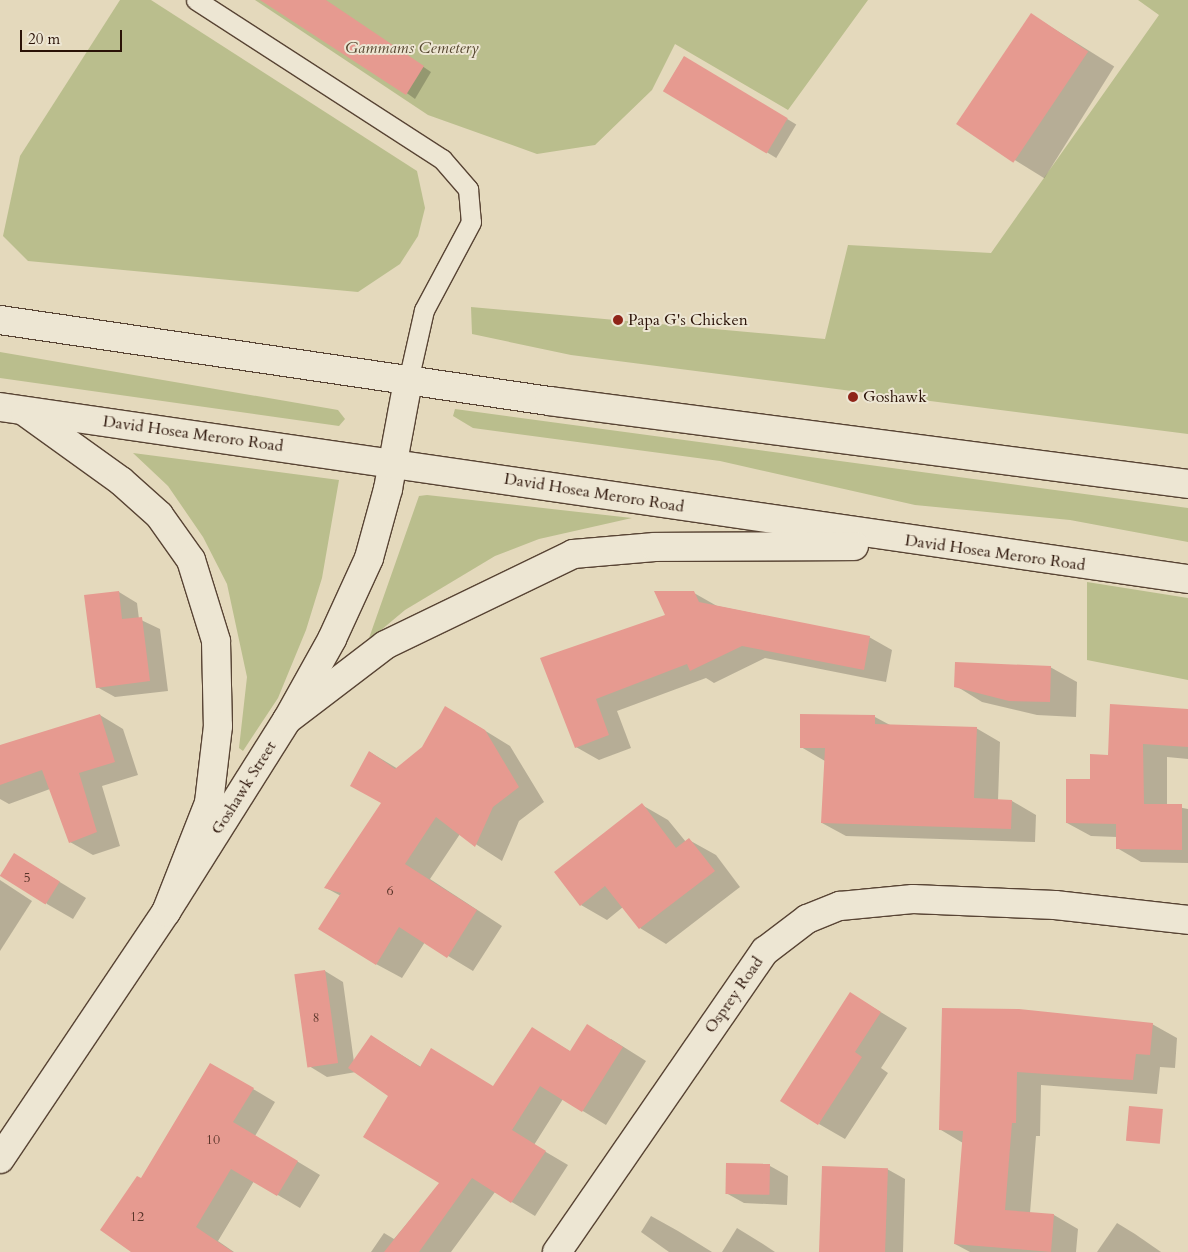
<!DOCTYPE html>
<html>
<head>
<meta charset="utf-8">
<style>
  body { margin:0 }
  #map { position:relative; width:1188px; height:1252px; overflow:hidden; background:#e4d9bc; font-family:Cardo,serif }
  div>[style] { position:absolute }
  .green>* { inset:0; background:#babe8d }
  .shadow>* { inset:0; background:#0003; transform-origin:0 0 }
  .building>* { inset:0; background:#e69a90; transform-origin:0 0 }
  .roads { filter:drop-shadow(1px 0 #584434) drop-shadow(-1px 0 #584434) drop-shadow(0 1px #584434) drop-shadow(0 -1px #584434) }
  .service>* { height:19px; margin:-9.5px; padding:0 9.5px; transform-origin:9.5px; border-radius:9.5px; background:#ede6d3 }
  .minor>* { height:28px; margin:-14px; padding:0 14px; transform-origin:14px; border-radius:14px; background:#ede6d3 }
  .tertiary>* { height:28px; margin:-14px; padding:0 14px; transform-origin:14px; border-radius:14px; background:#ede6d3 }
  .secondary>* { height:28px; margin:-14px; padding:0 14px; transform-origin:14px; border-radius:14px; background:#ede6d3 }
  .dots>* { width:14px; height:14px; translate:-50% -50%; box-sizing:border-box; border:2px solid #ede6d3; border-radius:50% }
  span { translate:-50% -50%; white-space:nowrap; text-align:center; line-height:1.15; -webkit-text-stroke:4px #ede6d3; paint-order:stroke }
  .number-label { font-size:14px; color:#593429 }
  .number-label span { -webkit-text-stroke-width:0 }
  .park-label { font-size:16px; color:#55462f; font-style:italic }
  .poi-label { font-size:16px; color:#2a1207 }
  .left { translate:0 -50%; text-align:left }
  .street-label { font-size:16px; color:#2a1207 }
  .scale { position:absolute; left:20px; top:30px; width:102px; height:22px; box-sizing:border-box; border:2px solid #2a1207; border-top:0; padding-left:6px; font-size:15px; line-height:18px; white-space:nowrap; color:#2a1207; -webkit-text-stroke:4px #ede6d3; paint-order:stroke }
</style>
</head>
<body>
<div id="map">
  <div class="green">
    <i style="clip-path:polygon(120px 0,151px 0,417px 171px,425px 208px,418px 236px,400px 264px,358px 292px,28px 261px,3px 236px,20px 156px)"></i>
    <i style="clip-path:polygon(255px 0,868px 0,788px 110px,675px 44px,652px 90px,595px 145px,537px 154px,428px 115px)"></i>
    <i style="clip-path:polygon(1138px 0,1188px 0,1188px 434px,571px 355px,472px 334px,471px 307px,825px 339px,848px 245px,991px 253px,1159px 15px)"></i>
    <i style="clip-path:polygon(0 352px,338px 410px,345px 419px,339px 426px,0 378px)"></i>
    <i style="clip-path:polygon(455px 409px,1188px 508px,1188px 542px,1070px 520px,915px 505px,720px 461px,473px 428px,453px 416px)"></i>
    <i style="clip-path:polygon(133px 453px,339px 480px,322px 578px,306px 630px,278px 698px,243px 751px,239px 748px,247px 677px,227px 584px,203px 537px,168px 486px)"></i>
    <i style="clip-path:polygon(427px 495px,632px 518px,539px 539px,495px 556px,405px 610px,368px 641px,419px 496px)"></i>
    <i style="clip-path:polygon(1087px 582px,1188px 598px,1188px 680px,1087px 660px)"></i>
  </div>
  <div class="shadow">
    <i style="clip-path:polygon(278px 0,325px 0,431px 72px,415px 99px)"></i>
    <i style="left:1032px;top:15px;width:97px;height:132px;rotate:32deg"></i>
    <i style="left:684px;top:57px;width:131px;height:39px;rotate:31deg"></i>
    <i style="clip-path:polygon(119px 592px,137px 603px,139px 619px,160px 629px,168px 691px,115px 697px,97px 687px)"></i>
    <i style="clip-path:polygon(694px 593px,717px 606px,869px 637px,892px 650px,886px 682px,765px 658px,714px 683px,706px 678px,617px 711px,631px 748px,599px 760px,576px 747px,542px 659px,667px 615px)"></i>
    <i style="clip-path:polygon(1050px 667px,1077px 682px,1076px 717px,1037px 715px,982px 702px,956px 686px)"></i>
    <i style="clip-path:polygon(1188px 710px,1188px 759px,1167px 757px,1167px 805px,1188px 809px,1188px 863px,1141px 862px,1117px 848px,1117px 837px,1091px 836px,1067px 823px,1109px 756px)"></i>
    <i style="clip-path:polygon(100px 715px,123px 729px,138px 775px,102px 786px,120px 846px,93px 855px,70px 842px,50px 789px,9px 804px,0 799px,0 746px)"></i>
    <i style="clip-path:polygon(875px 717px,890px 725px,976px 728px,1000px 742px,998px 801px,1012px 801px,1036px 815px,1035px 842px,846px 836px,822px 823px,825px 761px,801px 747px)"></i>
    <i style="clip-path:polygon(471px 722px,510px 746px,544px 802px,519px 821px,502px 861px,460px 834px,430px 879px,502px 926px,473px 971px,425px 942px,402px 978px,376px 964px,341px 896px,326px 888px,382px 803px,370px 752px,398px 769px)"></i>
    <i style="clip-path:polygon(642px 805px,668px 820px,686px 842px,689px 840px,716px 855px,740px 887px,666px 944px,640px 928px,623px 907px,607px 920px,581px 905px)"></i>
    <i style="clip-path:polygon(14px 854px,86px 898px,73px 919px,47px 904px)"></i>
    <i style="clip-path:polygon(0 880px,32px 901px,0 951px)"></i>
    <i style="clip-path:polygon(325px 971px,343px 982px,354px 1062px,371px 1036px,421px 1067px,494px 1087px,532px 1028px,571px 1052px,611px 1039px,646px 1061px,606px 1125px,563px 1099px,534px 1145px,568px 1165px,535px 1216px,495px 1192px,451px 1252px,371px 1252px,384px 1233px,394px 1239px,441px 1183px,390px 1095px,356px 1072px,327px 1077px,309px 1066px)"></i>
    <i style="clip-path:polygon(851px 994px,907px 1028px,881px 1068px,888px 1073px,845px 1139px,819px 1124px)"></i>
    <i style="clip-path:polygon(943px 1009px,1152px 1024px,1177px 1038px,1175px 1068px,1160px 1067px,1157px 1094px,1041px 1085px,1040px 1136px,1036px 1136px,1030px 1213px,1054px 1215px,1078px 1229px,1076px 1252px,970px 1252px,955px 1244px,963px 1143px,941px 1130px)"></i>
    <i style="clip-path:polygon(211px 1064px,275px 1102px,255px 1136px,320px 1175px,300px 1208px,254px 1181px,218px 1241px,234px 1252px,134px 1252px,142px 1180px)"></i>
    <i style="clip-path:polygon(770px 1166px,788px 1176px,787px 1205px,744px 1203px,726px 1193px)"></i>
    <i style="clip-path:polygon(887px 1169px,905px 1179px,903px 1252px,819px 1252px)"></i>
    <i style="clip-path:polygon(651px 1216px,678px 1231px,712px 1252px,669px 1252px,641px 1232px)"></i>
    <i style="clip-path:polygon(1117px 1223px,1135px 1234px,1161px 1252px,1097px 1252px)"></i>
    <i style="clip-path:polygon(737px 1228px,763px 1244px,775px 1252px,722px 1252px)"></i>
  </div>
  <div class="building">
    <i style="clip-path:polygon(260px 0,326px 0,424px 66px,406px 95px)"></i>
    <i style="left:1031px;top:13px;width:69px;height:134px;rotate:34deg"></i>
    <i style="left:684px;top:56px;width:121px;height:41px;rotate:31deg"></i>
    <i style="clip-path:polygon(119px 591px,122px 619px,142px 617px,150px 681px,96px 688px,84px 595px)"></i>
    <i style="clip-path:polygon(654px 591px,694px 591px,699px 602px,870px 636px,864px 670px,742px 646px,690px 671px,687px 664px,596px 699px,609px 735px,575px 748px,540px 658px,665px 615px)"></i>
    <i style="clip-path:polygon(955px 662px,1051px 666px,1050px 702px,1009px 701px,954px 687px)"></i>
    <i style="clip-path:polygon(1110px 704px,1188px 709px,1188px 747px,1143px 744px,1144px 804px,1182px 804px,1182px 850px,1116px 849px,1116px 824px,1066px 823px,1066px 779px,1090px 779px,1090px 754px,1108px 755px)"></i>
    <i style="clip-path:polygon(445px 706px,485px 730px,519px 787px,493px 807px,475px 847px,436px 817px,405px 864px,477px 910px,447px 958px,399px 927px,376px 965px,318px 929px,341px 893px,324px 888px,381px 803px,350px 786px,369px 751px,395px 769px,422px 747px)"></i>
    <i style="clip-path:polygon(100px 714px,115px 762px,79px 773px,97px 832px,69px 843px,42px 770px,0 785px,0 745px)"></i>
    <i style="clip-path:polygon(800px 714px,875px 715px,875px 724px,977px 727px,974px 798px,1012px 800px,1011px 829px,821px 823px,825px 748px,800px 748px)"></i>
    <i style="clip-path:polygon(642px 803px,676px 848px,689px 838px,715px 871px,639px 929px,605px 886px,580px 906px,554px 872px)"></i>
    <i style="left:14px;top:853px;width:54px;height:27px;rotate:32deg"></i>
    <i style="left:325px;top:970px;width:94px;height:31px;rotate:82deg"></i>
    <i style="clip-path:polygon(850px 992px,881px 1012px,855px 1052px,862px 1057px,818px 1125px,780px 1101px)"></i>
    <i style="clip-path:polygon(942px 1008px,1019px 1009px,1153px 1023px,1150px 1055px,1136px 1054px,1133px 1080px,1017px 1072px,1016px 1123px,1012px 1123px,1005px 1210px,1054px 1214px,1051px 1252px,954px 1244px,963px 1131px,939px 1130px)"></i>
    <i style="clip-path:polygon(587px 1024px,623px 1047px,582px 1112px,540px 1086px,512px 1130px,546px 1151px,511px 1203px,472px 1178px,419px 1252px,384px 1252px,439px 1183px,363px 1137px,388px 1096px,348px 1068px,371px 1035px,420px 1067px,431px 1048px,493px 1086px,532px 1027px,570px 1051px)"></i>
    <i style="clip-path:polygon(210px 1063px,254px 1088px,233px 1122px,298px 1161px,277px 1196px,231px 1169px,196px 1227px,233px 1252px,131px 1252px,100px 1230px,137px 1176px,141px 1178px)"></i>
    <i style="left:1129px;top:1106px;width:34px;height:35px;rotate:5deg"></i>
    <i style="left:726px;top:1163px;width:44px;height:31px;rotate:1deg"></i>
    <i style="left:822px;top:1166px;width:66px;height:86px;rotate:2deg"></i>
  </div>
  <div class="roads">
    <div class="service">
      <i style="left:196px;top:0;width:293px;rotate:32.9deg"></i>
      <i style="left:442px;top:159px;width:40px;rotate:49deg"></i>
      <i style="left:468px;top:189px;width:33px;rotate:85deg"></i>
      <i style="left:471px;top:222px;width:100px;rotate:118.1deg"></i>
      <i style="left:424px;top:310px;width:73px;rotate:102.7deg"></i>
    </div>
    <div class="minor">
      <i style="left:557px;top:1252px;width:366px;rotate:-55.4deg"></i>
      <i style="left:765px;top:951px;width:53px;rotate:-37.3deg"></i>
      <i style="left:807px;top:919px;width:35px;rotate:-22deg"></i>
      <i style="left:840px;top:906px;width:73px;rotate:-5.5deg"></i>
      <i style="left:913px;top:899px;width:142px;rotate:2.4deg"></i>
      <i style="left:1055px;top:905px;width:134px;rotate:6.4deg"></i>
    </div>
    <div class="tertiary">
      <i style="left:0;top:1159px;width:298px;rotate:-56.1deg"></i>
      <i style="left:166px;top:912px;width:227px;rotate:-57.8deg"></i>
      <i style="left:287px;top:720px;width:93px;rotate:-60.9deg"></i>
      <i style="left:332px;top:639px;width:89px;rotate:-65.4deg"></i>
      <i style="left:369px;top:558px;width:72px;rotate:-74.6deg"></i>
      <i style="left:388px;top:489px;width:110px;rotate:-79.5deg"></i>
    </div>
    <div class="secondary">
      <i style="left:0;top:320px;width:555px;rotate:8.39deg"></i>
      <i style="left:549px;top:401px;width:644px;rotate:7.4deg"></i>
      <i style="left:0;top:407px;width:1200px;rotate:8.24deg"></i>
      <i style="left:25px;top:412px;width:118px;rotate:35.7deg"></i>
      <i style="left:121px;top:481px;width:51px;rotate:41.8deg"></i>
      <i style="left:159px;top:515px;width:55px;rotate:54.6deg"></i>
      <i style="left:191px;top:560px;width:85px;rotate:72.8deg"></i>
      <i style="left:216px;top:641px;width:85px;rotate:88.7deg"></i>
      <i style="left:218px;top:726px;width:78px;rotate:96.7deg"></i>
      <i style="left:209px;top:803px;width:117px;rotate:111.5deg"></i>
      <i style="left:287px;top:720px;width:123px;rotate:-37.4deg"></i>
      <i style="left:385px;top:645px;width:209px;rotate:-25.8deg"></i>
      <i style="left:573px;top:554px;width:82px;rotate:-4.9deg"></i>
      <i style="left:655px;top:547px;width:199px;rotate:-0.3deg"></i>
    </div>
  </div>
  <div class="dots">
    <i style="left:618px;top:320px;background:#8f2418"></i>
    <i style="left:853px;top:397px;background:#8f2418"></i>
  </div>
  <div class="number-label">
    <span style="left:27px;top:878px">5</span>
    <span style="left:390px;top:891px">6</span>
    <span style="left:316px;top:1018px">8</span>
    <span style="left:213px;top:1140px">10</span>
    <span style="left:137px;top:1217px">12</span>
  </div>
  <div class="park-label">
    <span style="left:412px;top:48px">Gammams Cemetery</span>
  </div>
  <div class="poi-label">
    <span class="left" style="left:628px;top:320px">Papa G's Chicken</span>
    <span class="left" style="left:863px;top:397px">Goshawk</span>
  </div>
  <div class="street-label">
    <span style="left:193px;top:434px;rotate:8deg">David Hosea Meroro Road</span>
    <span style="left:594px;top:493px;rotate:9deg">David Hosea Meroro Road</span>
    <span style="left:995px;top:553px;rotate:8deg">David Hosea Meroro Road</span>
    <span style="left:244px;top:788px;rotate:-58deg">Goshawk Street</span>
    <span style="left:734px;top:995px;rotate:-55deg">Osprey Road</span>
  </div>
  <div class="scale">20 m</div>
</div>
</body>
</html>
